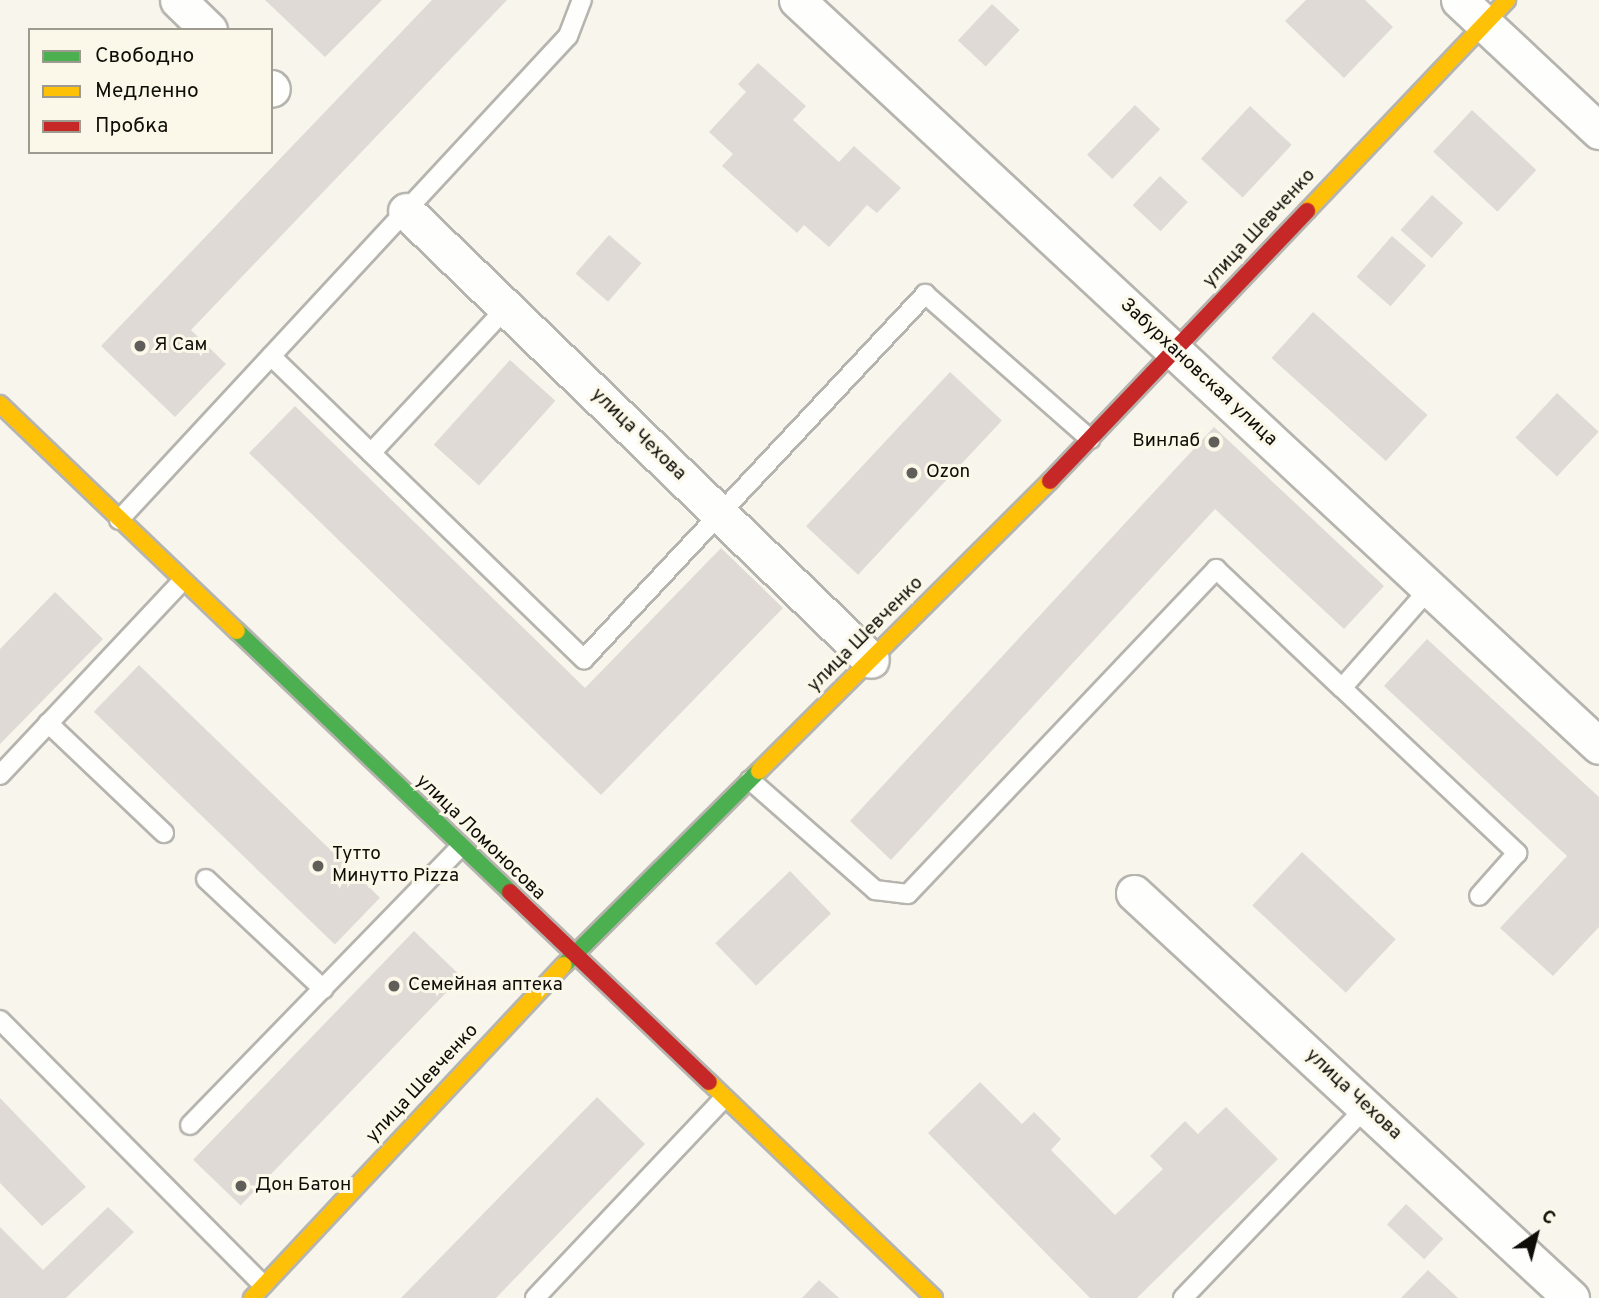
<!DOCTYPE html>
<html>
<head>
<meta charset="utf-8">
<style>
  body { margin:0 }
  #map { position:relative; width:1599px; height:1298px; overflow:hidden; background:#f8f5ed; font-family:Overpass,sans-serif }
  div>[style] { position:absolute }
  .building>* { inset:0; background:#dfdad6; transform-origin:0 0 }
  .roads { filter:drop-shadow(2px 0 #b6b4ae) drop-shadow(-2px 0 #b6b4ae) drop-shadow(0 2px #b6b4ae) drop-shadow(0 -2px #b6b4ae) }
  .lane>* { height:18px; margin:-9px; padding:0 9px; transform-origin:9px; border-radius:9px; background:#fefefc }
  .street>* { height:35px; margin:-17.5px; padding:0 17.5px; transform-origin:17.5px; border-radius:17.5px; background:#fefefc }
  .fast>* { height:16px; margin:-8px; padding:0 8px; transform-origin:8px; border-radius:8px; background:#4caf50 }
  .slow>* { height:16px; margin:-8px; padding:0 8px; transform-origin:8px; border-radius:8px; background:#ffc107 }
  .jam>* { height:16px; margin:-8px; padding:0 8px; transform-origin:8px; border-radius:8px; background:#c62828 }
  .dots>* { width:19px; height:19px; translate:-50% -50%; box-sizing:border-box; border:4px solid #fcf8e9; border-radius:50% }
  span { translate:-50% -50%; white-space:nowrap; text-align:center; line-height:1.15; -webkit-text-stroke:6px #fcf8e9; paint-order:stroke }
  .street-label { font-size:19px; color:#0e0d08 }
  .poi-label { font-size:19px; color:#0e0d08 }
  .left { translate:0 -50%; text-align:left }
  .right { translate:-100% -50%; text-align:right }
  .legend { position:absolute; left:28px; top:28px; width:245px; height:126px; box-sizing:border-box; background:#fcf8e9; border:2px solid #9d9a8f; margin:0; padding:9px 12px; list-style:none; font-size:21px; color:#0e0d08 }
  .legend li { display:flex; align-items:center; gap:14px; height:35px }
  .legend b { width:35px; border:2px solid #9d9a8f }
  .north { position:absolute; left:1501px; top:1200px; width:70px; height:70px; -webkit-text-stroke:5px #fcf8e9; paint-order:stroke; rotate:35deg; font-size:19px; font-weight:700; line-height:28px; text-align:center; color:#0e0d08 }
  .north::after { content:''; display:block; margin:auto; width:24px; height:32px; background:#0e0d08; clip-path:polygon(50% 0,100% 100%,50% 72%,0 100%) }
</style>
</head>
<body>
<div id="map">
  <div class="building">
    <i style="clip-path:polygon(265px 0,382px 0,325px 57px)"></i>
    <i style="clip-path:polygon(432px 0,507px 0,191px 330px,226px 364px,175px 417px,101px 346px)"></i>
    <i style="clip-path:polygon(1306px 0,1365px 0,1393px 27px,1344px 78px,1285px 21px)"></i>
    <i style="left:992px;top:4px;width:38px;height:50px;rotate:43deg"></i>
    <i style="clip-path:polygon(758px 63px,806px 106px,793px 120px,839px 162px,854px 146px,901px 188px,877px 213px,867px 205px,829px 247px,804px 225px,797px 233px,722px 166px,733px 154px,709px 132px,746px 92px,738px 84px)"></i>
    <i style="left:1135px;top:105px;width:35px;height:69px;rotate:44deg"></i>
    <i style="left:1250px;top:106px;width:57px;height:72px;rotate:43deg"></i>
    <i style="left:1472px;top:110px;width:88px;height:57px;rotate:43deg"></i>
    <i style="left:1160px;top:176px;width:38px;height:40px;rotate:43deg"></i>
    <i style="left:1432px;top:195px;width:42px;height:47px;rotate:42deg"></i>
    <i style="left:609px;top:235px;width:43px;height:51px;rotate:41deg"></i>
    <i style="left:1392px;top:236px;width:45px;height:54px;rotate:41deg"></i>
    <i style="left:1313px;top:312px;width:154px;height:62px;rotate:42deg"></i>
    <i style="left:510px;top:360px;width:61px;height:114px;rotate:42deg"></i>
    <i style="left:950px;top:372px;width:71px;height:211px;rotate:43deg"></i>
    <i style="left:1557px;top:393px;width:57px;height:61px;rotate:43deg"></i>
    <i style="clip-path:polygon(295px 406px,585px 688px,721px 548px,783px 608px,601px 795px,249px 453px)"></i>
    <i style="clip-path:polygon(1214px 427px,1384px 586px,1344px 629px,1215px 509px,891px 860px,850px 821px)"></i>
    <i style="clip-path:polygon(55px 592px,103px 639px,0 744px,0 649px)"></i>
    <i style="clip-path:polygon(1427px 639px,1599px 797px,1599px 927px,1553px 976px,1500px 928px,1567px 856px,1384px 686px)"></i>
    <i style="left:139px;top:665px;width:335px;height:65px;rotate:44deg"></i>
    <i style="left:1302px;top:852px;width:128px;height:73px;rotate:43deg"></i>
    <i style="left:790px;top:871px;width:59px;height:104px;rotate:46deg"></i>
    <i style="left:414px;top:931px;width:66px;height:318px;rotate:44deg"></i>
    <i style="clip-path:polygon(980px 1082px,1022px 1124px,1034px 1112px,1061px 1139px,1051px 1150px,1115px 1215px,1163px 1169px,1150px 1156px,1185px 1121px,1198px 1134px,1226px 1107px,1278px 1159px,1137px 1298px,1090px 1298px,928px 1133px)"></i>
    <i style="clip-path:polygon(597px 1097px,645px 1144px,496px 1298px,401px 1298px)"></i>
    <i style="clip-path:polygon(0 1098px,86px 1187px,42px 1226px,0 1183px)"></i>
    <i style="left:1406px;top:1204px;width:51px;height:28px;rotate:43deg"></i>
    <i style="clip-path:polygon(108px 1207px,134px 1232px,66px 1298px,0 1298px,0 1227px,43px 1270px)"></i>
    <i style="clip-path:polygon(1428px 1270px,1458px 1298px,1401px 1298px)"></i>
    <i style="clip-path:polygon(819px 1280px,839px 1298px,802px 1298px)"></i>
  </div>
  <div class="roads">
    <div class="lane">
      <i style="left:271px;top:356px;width:436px;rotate:44.1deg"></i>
      <i style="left:584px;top:659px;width:500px;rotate:-46.9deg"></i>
      <i style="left:925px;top:294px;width:220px;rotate:41.3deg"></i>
      <i style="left:371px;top:453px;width:198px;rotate:-47deg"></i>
      <i style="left:119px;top:520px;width:660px;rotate:-47.15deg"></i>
      <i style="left:568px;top:36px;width:39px;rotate:-69deg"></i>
      <i style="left:1342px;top:688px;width:241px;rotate:43.3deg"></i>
      <i style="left:1517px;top:853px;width:57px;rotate:131.5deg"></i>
      <i style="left:48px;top:723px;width:160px;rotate:43.5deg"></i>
      <i style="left:0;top:775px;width:265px;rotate:-46.8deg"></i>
      <i style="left:750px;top:780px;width:167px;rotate:41.3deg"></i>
      <i style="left:875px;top:890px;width:33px;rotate:7deg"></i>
      <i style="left:908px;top:894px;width:448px;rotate:-46.5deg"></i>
      <i style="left:1216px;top:569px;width:173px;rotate:43.4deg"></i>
      <i style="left:1342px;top:688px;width:133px;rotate:-48.7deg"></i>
      <i style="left:206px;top:879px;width:161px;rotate:43.2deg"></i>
      <i style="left:0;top:1020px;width:373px;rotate:45.2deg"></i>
      <i style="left:190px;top:1125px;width:386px;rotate:-45.8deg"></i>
      <i style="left:535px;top:1298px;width:274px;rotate:-46.6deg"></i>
      <i style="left:1183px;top:1298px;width:265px;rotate:-46.2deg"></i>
    </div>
    <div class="street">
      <i style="left:178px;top:0;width:43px;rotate:44.1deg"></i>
      <i style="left:797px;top:0;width:1095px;rotate:42.93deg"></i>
      <i style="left:1459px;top:0;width:192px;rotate:43.1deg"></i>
      <i style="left:271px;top:88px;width:1px;rotate:45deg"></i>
      <i style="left:406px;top:211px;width:646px;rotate:44deg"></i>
      <i style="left:1134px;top:893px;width:596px;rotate:42.82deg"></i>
    </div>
    <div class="fast">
      <i style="left:237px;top:631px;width:378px;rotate:43.7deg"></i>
      <i style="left:564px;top:965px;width:275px;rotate:-44.9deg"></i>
    </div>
    <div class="slow">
      <i style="left:1307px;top:211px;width:291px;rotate:-46.5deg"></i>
      <i style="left:0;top:404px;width:328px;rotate:43.8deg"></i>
      <i style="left:759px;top:771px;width:411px;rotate:-44.9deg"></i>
      <i style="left:709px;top:1082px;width:312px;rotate:43.8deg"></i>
      <i style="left:252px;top:1298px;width:456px;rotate:-46.9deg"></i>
    </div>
    <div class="jam">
      <i style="left:1050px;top:481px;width:373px;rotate:-46.4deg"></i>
      <i style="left:510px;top:892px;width:275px;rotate:43.7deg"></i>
    </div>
  </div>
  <div class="dots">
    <i style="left:140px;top:346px;background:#605e58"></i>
    <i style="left:1214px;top:442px;background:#605e58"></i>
    <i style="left:912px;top:473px;background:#605e58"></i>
    <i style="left:318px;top:866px;background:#605e58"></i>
    <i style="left:394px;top:986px;background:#605e58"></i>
    <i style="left:241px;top:1186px;background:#605e58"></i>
  </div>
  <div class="street-label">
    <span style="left:1260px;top:229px;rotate:-47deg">улица Шевченко</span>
    <span style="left:1198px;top:373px;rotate:43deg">Забурхановская улица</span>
    <span style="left:638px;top:435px;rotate:44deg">улица Чехова</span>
    <span style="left:866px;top:635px;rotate:-45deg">улица Шевченко</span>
    <span style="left:480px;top:838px;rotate:44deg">улица Ломоносова</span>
    <span style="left:423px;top:1084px;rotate:-47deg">улица Шевченко</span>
    <span style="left:1353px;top:1095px;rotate:43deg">улица Чехова</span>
  </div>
  <div class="poi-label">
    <span class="left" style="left:154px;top:346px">Я Сам</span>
    <span class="right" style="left:1200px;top:442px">Винлаб</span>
    <span class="left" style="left:926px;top:473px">Ozon</span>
    <span class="left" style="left:332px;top:866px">Тутто<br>Минутто Pizza</span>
    <span class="left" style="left:408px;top:986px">Семейная аптека</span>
    <span class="left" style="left:255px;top:1186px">Дон Батон</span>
  </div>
  <ul class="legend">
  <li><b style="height:9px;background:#4caf50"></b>Свободно</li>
  <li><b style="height:9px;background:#ffc107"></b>Медленно</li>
  <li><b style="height:9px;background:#c62828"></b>Пробка</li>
  </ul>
  <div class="north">С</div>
</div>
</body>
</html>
